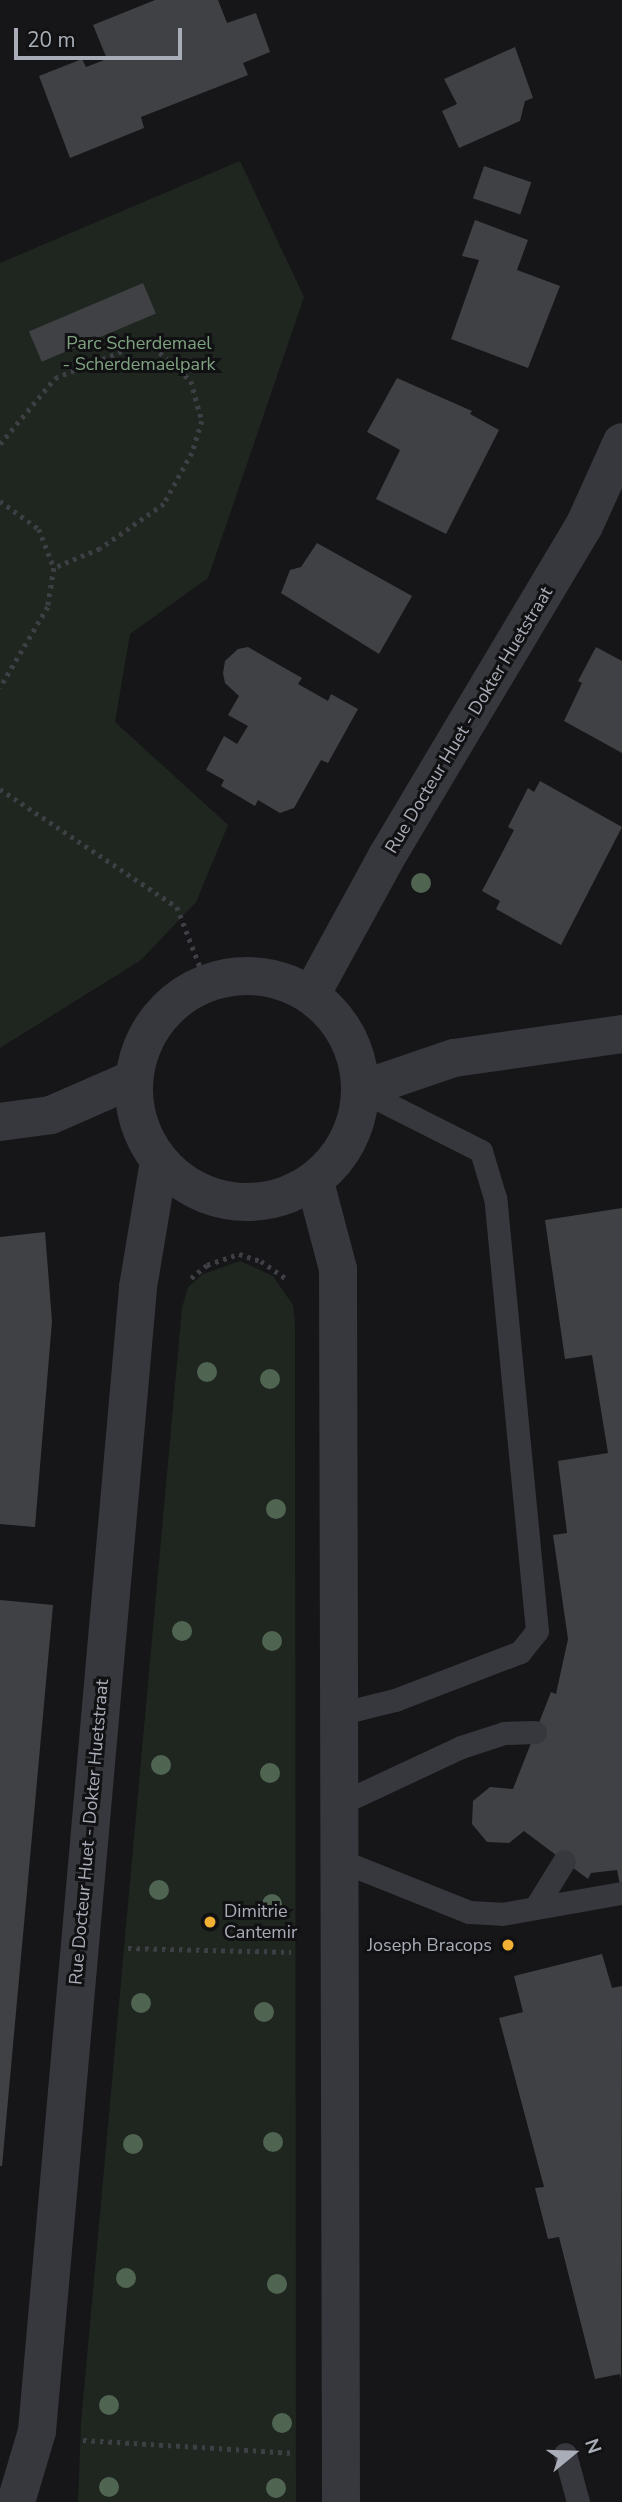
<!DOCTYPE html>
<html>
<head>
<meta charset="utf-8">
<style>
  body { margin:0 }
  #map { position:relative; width:622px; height:2502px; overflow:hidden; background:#161618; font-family:"Nunito Sans",sans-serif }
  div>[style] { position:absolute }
  .green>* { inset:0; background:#1e261f }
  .building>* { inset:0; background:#404145; transform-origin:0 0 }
  .path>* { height:4.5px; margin-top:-2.25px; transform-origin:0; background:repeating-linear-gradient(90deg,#3d3f44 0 3.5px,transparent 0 8.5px) }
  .service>* { height:23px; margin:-11.5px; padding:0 11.5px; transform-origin:11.5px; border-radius:11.5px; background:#37383d }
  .minor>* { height:38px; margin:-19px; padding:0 19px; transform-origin:19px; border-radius:19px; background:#37383d }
  .tertiary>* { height:38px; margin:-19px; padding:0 19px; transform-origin:19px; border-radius:19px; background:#37383d }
  .tertiary>.ring { margin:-19px; padding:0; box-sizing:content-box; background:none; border:38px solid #37383d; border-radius:50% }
  .trees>* { width:20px; height:20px; margin:-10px; border-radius:50%; background:#506452 }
  .dots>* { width:19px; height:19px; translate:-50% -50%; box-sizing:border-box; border:4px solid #111113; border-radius:50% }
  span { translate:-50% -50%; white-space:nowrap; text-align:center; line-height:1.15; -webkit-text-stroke:6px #111113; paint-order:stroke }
  .park-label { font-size:18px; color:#7fa381 }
  .street-label { font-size:18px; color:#a8adb8 }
  .poi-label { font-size:18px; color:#a8adb8 }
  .left { translate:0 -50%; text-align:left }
  .right { translate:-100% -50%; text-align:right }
  .north { position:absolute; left:538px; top:2418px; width:70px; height:70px; -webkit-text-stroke:5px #111113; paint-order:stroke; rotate:71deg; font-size:19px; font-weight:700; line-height:28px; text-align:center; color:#a8adb8 }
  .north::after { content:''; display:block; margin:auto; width:24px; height:32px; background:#a8adb8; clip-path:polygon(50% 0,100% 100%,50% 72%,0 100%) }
  .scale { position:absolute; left:14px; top:28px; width:168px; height:32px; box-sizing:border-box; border:4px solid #a8adb8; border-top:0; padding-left:9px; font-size:21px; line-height:24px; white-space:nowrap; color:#a8adb8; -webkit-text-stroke:5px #111113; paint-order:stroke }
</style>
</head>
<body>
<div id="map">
  <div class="green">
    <i style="clip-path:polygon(240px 161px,304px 297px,208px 578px,130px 634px,115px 722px,228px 825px,196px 902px,141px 960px,0 1048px,0 263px)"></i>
    <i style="clip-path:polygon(240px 1261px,273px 1276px,293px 1305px,295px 1324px,296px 2502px,78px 2502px,81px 2423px,182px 1308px,188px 1287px,203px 1274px)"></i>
  </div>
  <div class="building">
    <i style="clip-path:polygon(155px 0,218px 0,227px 23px,256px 13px,270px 52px,243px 63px,248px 75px,141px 117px,144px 128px,70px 158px,39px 76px,82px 59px,86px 67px,107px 59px,93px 25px)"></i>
    <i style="clip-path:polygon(515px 47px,533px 98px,525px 101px,520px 121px,459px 148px,442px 111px,457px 104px,444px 79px)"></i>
    <i style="left:484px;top:166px;width:50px;height:34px;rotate:19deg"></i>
    <i style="clip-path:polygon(475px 220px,528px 240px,517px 270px,560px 286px,528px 368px,451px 339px,479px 260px,462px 256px)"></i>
    <i style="left:143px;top:283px;width:33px;height:124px;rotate:67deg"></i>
    <i style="clip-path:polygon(397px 378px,472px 411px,470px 414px,499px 430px,446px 534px,376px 499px,400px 450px,367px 432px)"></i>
    <i style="clip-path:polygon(317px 543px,412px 596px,379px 654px,281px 593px,290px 570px,301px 567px)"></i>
    <i style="clip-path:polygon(248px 647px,302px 678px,298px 684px,328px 701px,331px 694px,358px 709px,328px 763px,321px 760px,294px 808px,280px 813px,258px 800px,255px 806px,221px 786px,224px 780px,206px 770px,224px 736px,237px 744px,248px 726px,228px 715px,239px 696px,225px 683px,223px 673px,225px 661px,238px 649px)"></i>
    <i style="clip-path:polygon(596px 647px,622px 661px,622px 753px,564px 721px,582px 683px,578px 681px)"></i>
    <i style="clip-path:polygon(540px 781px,622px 827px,561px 945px,496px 909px,500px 901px,482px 891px,514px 830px,508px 827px,528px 788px,534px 792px)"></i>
    <i style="clip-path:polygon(622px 1208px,622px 1889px,621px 1890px,617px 1870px,591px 1873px,588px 1879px,524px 1831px,509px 1843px,487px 1842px,472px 1824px,473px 1801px,490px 1787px,513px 1789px,551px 1692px,556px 1694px,568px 1639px,553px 1535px,567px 1533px,558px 1461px,608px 1453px,592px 1355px,565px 1359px,545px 1220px)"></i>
    <i style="clip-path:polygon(45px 1232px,52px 1321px,35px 1527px,0 1524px,0 1237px)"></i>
    <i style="clip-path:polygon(0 1600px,53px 1605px,2px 2166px,0 2166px)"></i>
    <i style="clip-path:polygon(602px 1954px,612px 1988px,622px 1986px,621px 2380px,620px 2374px,595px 2379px,559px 2237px,548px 2239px,535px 2188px,544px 2187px,499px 2018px,523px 2012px,514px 1976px)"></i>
  </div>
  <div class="path">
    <i style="left:0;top:444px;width:86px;rotate:-50.2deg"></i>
    <i style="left:55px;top:378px;width:99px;rotate:-21.9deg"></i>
    <i style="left:147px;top:341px;width:59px;rotate:42.3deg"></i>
    <i style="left:191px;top:381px;width:41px;rotate:74.6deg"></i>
    <i style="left:202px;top:421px;width:34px;rotate:107deg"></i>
    <i style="left:192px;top:453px;width:58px;rotate:118.8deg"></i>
    <i style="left:164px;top:504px;width:78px;rotate:144.9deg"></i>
    <i style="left:100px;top:549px;width:50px;rotate:157.6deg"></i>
    <i style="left:0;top:501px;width:48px;rotate:35.7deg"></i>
    <i style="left:39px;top:529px;width:42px;rotate:69deg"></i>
    <i style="left:54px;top:568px;width:39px;rotate:99deg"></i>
    <i style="left:48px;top:607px;width:94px;rotate:120.7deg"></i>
    <i style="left:0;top:789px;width:213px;rotate:33.7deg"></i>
    <i style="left:177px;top:907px;width:80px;rotate:68.9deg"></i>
    <i style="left:191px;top:1278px;width:21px;rotate:-39deg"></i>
    <i style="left:207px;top:1265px;width:34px;rotate:-19deg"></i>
    <i style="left:239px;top:1254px;width:23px;rotate:18deg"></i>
    <i style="left:261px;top:1261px;width:33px;rotate:35deg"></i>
    <i style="left:128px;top:1948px;width:163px;rotate:1.4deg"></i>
    <i style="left:83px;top:2440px;width:211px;rotate:3.5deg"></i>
  </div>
  <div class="service">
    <i style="left:338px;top:1714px;width:59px;rotate:-13.8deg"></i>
    <i style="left:395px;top:1700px;width:134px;rotate:-21deg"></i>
    <i style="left:520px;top:1652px;width:27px;rotate:-51deg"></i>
    <i style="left:537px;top:1631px;width:435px;rotate:-95.5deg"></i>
    <i style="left:495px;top:1198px;width:49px;rotate:-106.6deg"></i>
    <i style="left:481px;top:1151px;width:136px;rotate:-153.2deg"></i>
    <i style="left:339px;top:1804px;width:135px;rotate:-25deg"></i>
    <i style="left:461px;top:1747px;width:45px;rotate:-18deg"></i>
    <i style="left:504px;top:1733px;width:31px;rotate:-2deg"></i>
    <i style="left:339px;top:1860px;width:140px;rotate:21.8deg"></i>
    <i style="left:469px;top:1912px;width:33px;rotate:3deg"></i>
    <i style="left:502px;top:1914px;width:121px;rotate:-10deg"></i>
    <i style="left:535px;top:1908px;width:55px;rotate:-58.3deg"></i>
    <i style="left:565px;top:2454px;width:50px;rotate:74.8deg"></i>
  </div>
  <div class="minor">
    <i style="left:360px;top:1090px;width:99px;rotate:-18.8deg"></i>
    <i style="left:454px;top:1058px;width:170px;rotate:-8.1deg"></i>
    <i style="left:0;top:1122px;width:51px;rotate:-7.8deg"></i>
    <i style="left:51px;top:1115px;width:90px;rotate:-23.7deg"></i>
  </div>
  <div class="tertiary">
    <i class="ring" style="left:134px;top:976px;width:188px;height:188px"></i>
    <i style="left:311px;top:995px;width:158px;rotate:-61.3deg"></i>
    <i style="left:387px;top:856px;width:384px;rotate:-59.2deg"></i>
    <i style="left:584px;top:526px;width:92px;rotate:-65.7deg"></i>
    <i style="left:315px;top:1182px;width:90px;rotate:75.2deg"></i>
    <i style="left:338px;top:1269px;width:1233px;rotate:89.86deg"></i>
    <i style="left:16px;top:2502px;width:74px;rotate:-73.5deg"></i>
    <i style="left:37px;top:2431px;width:1148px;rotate:-84.95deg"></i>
    <i style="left:138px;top:1287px;width:128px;rotate:-80.5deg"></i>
  </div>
  <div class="trees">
    <i style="left:421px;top:883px"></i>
    <i style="left:207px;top:1372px"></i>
    <i style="left:270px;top:1379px"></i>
    <i style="left:276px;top:1509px"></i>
    <i style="left:182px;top:1631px"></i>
    <i style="left:272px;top:1641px"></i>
    <i style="left:161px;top:1765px"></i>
    <i style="left:270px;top:1773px"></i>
    <i style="left:159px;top:1890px"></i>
    <i style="left:272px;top:1904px"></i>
    <i style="left:141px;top:2003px"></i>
    <i style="left:264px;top:2012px"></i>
    <i style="left:273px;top:2142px"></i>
    <i style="left:133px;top:2144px"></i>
    <i style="left:126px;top:2278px"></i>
    <i style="left:277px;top:2284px"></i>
    <i style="left:109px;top:2405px"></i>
    <i style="left:282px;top:2423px"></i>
    <i style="left:109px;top:2487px"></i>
    <i style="left:276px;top:2488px"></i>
  </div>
  <div class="dots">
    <i style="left:210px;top:1922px;background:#f2b134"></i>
    <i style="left:508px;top:1945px;background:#f2b134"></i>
  </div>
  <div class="park-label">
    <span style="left:139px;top:354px">Parc Scherdemael<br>- Scherdemaelpark</span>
  </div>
  <div class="street-label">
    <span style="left:469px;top:720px;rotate:-59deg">Rue Docteur Huet - Dokter Huetstraat</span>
    <span style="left:89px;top:1832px;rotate:-85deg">Rue Docteur Huet - Dokter Huetstraat</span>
  </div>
  <div class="poi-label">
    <span class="left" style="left:224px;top:1922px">Dimitrie<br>Cantemir</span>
    <span class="right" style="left:492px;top:1945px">Joseph Bracops</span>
  </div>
  <div class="north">N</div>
  <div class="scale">20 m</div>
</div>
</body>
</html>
